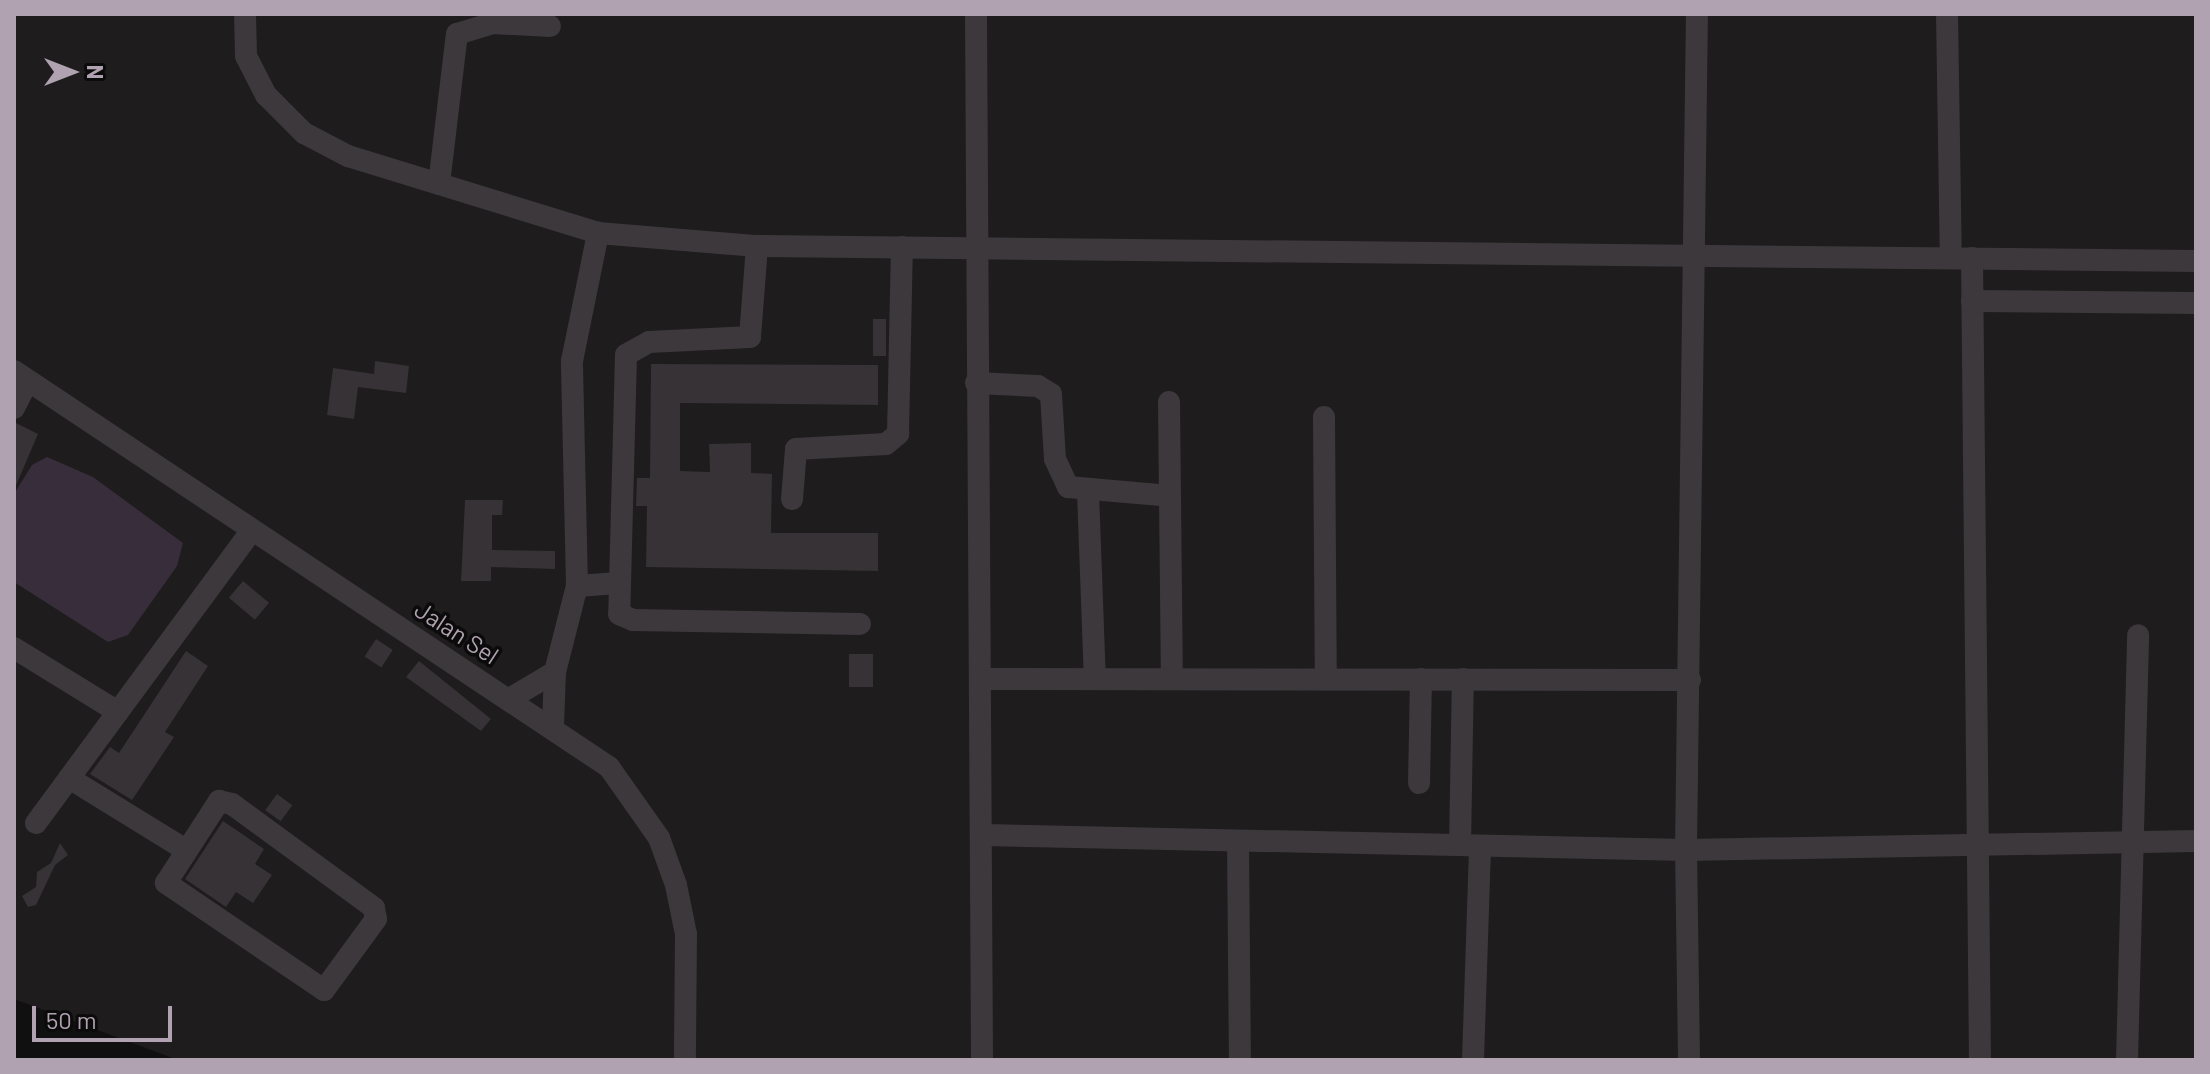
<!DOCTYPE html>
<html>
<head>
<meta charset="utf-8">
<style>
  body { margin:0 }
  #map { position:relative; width:2210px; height:1074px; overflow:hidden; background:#111010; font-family:Barlow,sans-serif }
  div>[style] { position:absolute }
  .built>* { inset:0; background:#1e1c1d }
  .water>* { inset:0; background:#382d3a }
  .building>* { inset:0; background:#363235; transform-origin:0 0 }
  .minor>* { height:22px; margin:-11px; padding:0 11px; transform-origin:11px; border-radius:11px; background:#3c383c }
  span { translate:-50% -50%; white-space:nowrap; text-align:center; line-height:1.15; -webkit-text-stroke:7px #0c0b0b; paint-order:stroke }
  .street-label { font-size:24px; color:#b0a2b0 }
  .frame { position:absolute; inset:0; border:16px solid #b0a2b0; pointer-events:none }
  .north { position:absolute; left:32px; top:32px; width:80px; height:80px; -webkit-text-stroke:6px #0c0b0b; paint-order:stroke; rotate:90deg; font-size:22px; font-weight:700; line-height:32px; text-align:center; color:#b0a2b0 }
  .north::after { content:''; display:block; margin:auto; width:28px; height:36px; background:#b0a2b0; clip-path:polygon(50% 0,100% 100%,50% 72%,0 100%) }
  .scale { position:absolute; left:32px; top:1006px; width:140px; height:36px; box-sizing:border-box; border:4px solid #b0a2b0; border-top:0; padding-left:10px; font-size:24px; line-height:28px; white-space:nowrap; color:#b0a2b0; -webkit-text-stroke:6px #0c0b0b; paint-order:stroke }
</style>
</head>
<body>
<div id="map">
  <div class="built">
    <i style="clip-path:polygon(14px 14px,2196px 14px,2196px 1060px,178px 1060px,14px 999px)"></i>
  </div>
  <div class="water">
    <i style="clip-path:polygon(47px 457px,93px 477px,183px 543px,177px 566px,128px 635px,108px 642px,14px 582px,14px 494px,32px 465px)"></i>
  </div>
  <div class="building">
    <i style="left:873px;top:319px;width:13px;height:37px"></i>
    <i style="clip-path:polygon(375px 361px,409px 366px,406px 393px,358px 387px,354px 419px,327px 415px,333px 368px,374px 374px)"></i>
    <i style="clip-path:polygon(651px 364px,878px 365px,878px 405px,680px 403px,680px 471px,710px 472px,709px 444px,751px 443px,751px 473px,772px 474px,771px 533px,878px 533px,878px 571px,646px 567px,647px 506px,636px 506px,637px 478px,650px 478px)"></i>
    <i style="clip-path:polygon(14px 422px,38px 434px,14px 490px)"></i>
    <i style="clip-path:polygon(465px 500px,503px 500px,502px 515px,492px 515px,492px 550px,555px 551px,555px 569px,491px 567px,491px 581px,461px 581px)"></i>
    <i style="left:243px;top:581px;width:34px;height:22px;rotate:40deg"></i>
    <i style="left:376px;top:639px;width:20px;height:21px;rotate:33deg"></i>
    <i style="clip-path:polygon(186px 651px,208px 666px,165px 732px,174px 737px,132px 800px,90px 774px,110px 747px,119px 753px)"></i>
    <i style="left:849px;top:654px;width:24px;height:33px"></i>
    <i style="clip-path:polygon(419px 661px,491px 719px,481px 731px,406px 677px)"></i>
    <i style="left:277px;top:794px;width:19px;height:20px;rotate:36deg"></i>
    <i style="clip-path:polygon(223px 821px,264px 849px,255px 864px,272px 875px,253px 903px,236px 892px,226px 907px,185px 879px)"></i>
    <i style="clip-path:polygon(60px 843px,68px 855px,55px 865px,36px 905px,28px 907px,22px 896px,36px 887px,37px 872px,51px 863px)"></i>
  </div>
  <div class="minor">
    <i style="left:245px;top:14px;width:42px;rotate:88.6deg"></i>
    <i style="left:246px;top:56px;width:44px;rotate:62.9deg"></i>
    <i style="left:266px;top:95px;width:54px;rotate:45deg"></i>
    <i style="left:304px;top:133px;width:50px;rotate:27.6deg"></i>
    <i style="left:348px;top:156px;width:262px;rotate:17.1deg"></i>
    <i style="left:598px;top:233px;width:160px;rotate:4.7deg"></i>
    <i style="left:757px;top:246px;width:1439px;rotate:0.6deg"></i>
    <i style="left:976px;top:14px;width:1046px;rotate:89.67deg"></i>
    <i style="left:1947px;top:14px;width:243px;rotate:89.1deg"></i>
    <i style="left:439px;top:184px;width:151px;rotate:-83.2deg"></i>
    <i style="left:457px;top:34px;width:37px;rotate:-17deg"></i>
    <i style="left:492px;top:23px;width:58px;rotate:3deg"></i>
    <i style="left:757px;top:246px;width:91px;rotate:94.4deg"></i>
    <i style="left:750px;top:337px;width:101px;rotate:177.2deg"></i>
    <i style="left:649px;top:342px;width:26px;rotate:151deg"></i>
    <i style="left:626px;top:355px;width:259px;rotate:91.5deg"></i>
    <i style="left:619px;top:614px;width:15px;rotate:23deg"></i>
    <i style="left:633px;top:620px;width:227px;rotate:1deg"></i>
    <i style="left:1972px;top:258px;width:802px;rotate:89.43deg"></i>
    <i style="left:1972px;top:301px;width:224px;rotate:0.5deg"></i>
    <i style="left:14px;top:371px;width:715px;rotate:33.65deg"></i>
    <i style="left:609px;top:767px;width:87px;rotate:54.8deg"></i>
    <i style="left:659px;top:838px;width:50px;rotate:70.1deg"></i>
    <i style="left:676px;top:885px;width:50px;rotate:78.5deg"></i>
    <i style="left:686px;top:934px;width:126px;rotate:90.5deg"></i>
    <i style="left:976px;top:383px;width:62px;rotate:2.8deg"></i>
    <i style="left:1038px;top:386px;width:15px;rotate:32deg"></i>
    <i style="left:1051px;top:394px;width:65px;rotate:86.5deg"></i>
    <i style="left:1055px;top:459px;width:31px;rotate:65deg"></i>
    <i style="left:1068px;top:487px;width:102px;rotate:5deg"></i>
    <i style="left:1169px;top:402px;width:277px;rotate:89.4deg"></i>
    <i style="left:14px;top:408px;width:30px;rotate:-63deg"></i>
    <i style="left:1324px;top:417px;width:262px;rotate:89.6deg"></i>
    <i style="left:1088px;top:492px;width:187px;rotate:87.9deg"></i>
    <i style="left:792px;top:499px;width:50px;rotate:-85.4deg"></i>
    <i style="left:796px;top:449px;width:90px;rotate:-3.2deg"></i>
    <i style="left:886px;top:444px;width:16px;rotate:-40deg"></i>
    <i style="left:898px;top:434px;width:187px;rotate:-88.8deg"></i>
    <i style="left:577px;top:586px;width:42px;rotate:-4.1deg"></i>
    <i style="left:14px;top:648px;width:122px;rotate:31.6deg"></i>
    <i style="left:982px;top:679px;width:708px;rotate:0.08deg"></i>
    <i style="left:511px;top:698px;width:51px;rotate:-30.6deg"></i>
    <i style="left:553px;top:726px;width:54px;rotate:-87.9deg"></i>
    <i style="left:555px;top:672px;width:89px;rotate:-75.7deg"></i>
    <i style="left:577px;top:586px;width:225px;rotate:-91.3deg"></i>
    <i style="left:572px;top:361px;width:131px;rotate:-78.5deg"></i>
    <i style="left:69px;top:778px;width:137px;rotate:31.6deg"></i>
    <i style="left:1419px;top:783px;width:104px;rotate:-88.9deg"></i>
    <i style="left:219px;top:801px;width:13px;rotate:13deg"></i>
    <i style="left:232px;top:804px;width:176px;rotate:36.2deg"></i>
    <i style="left:374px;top:908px;width:11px;rotate:80deg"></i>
    <i style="left:376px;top:919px;width:88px;rotate:126.2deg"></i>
    <i style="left:324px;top:990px;width:191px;rotate:-145.9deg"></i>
    <i style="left:166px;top:883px;width:98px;rotate:-57.1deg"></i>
    <i style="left:36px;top:823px;width:364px;rotate:-53.6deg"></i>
    <i style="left:984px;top:835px;width:702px;rotate:1.22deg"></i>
    <i style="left:1686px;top:850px;width:510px;rotate:-1.01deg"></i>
    <i style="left:1238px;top:841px;width:219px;rotate:89.5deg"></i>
    <i style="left:1460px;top:845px;width:166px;rotate:-89deg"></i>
    <i style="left:1473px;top:1060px;width:214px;rotate:-88.1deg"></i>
    <i style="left:1689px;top:1060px;width:210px;rotate:-90.8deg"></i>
    <i style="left:1686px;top:850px;width:836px;rotate:-89.25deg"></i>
    <i style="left:2127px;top:1060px;width:425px;rotate:-88.5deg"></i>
  </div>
  <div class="street-label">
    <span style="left:457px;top:632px;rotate:33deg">Jalan Sel</span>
  </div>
  <div class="frame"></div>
  <div class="north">N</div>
  <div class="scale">50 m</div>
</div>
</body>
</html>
